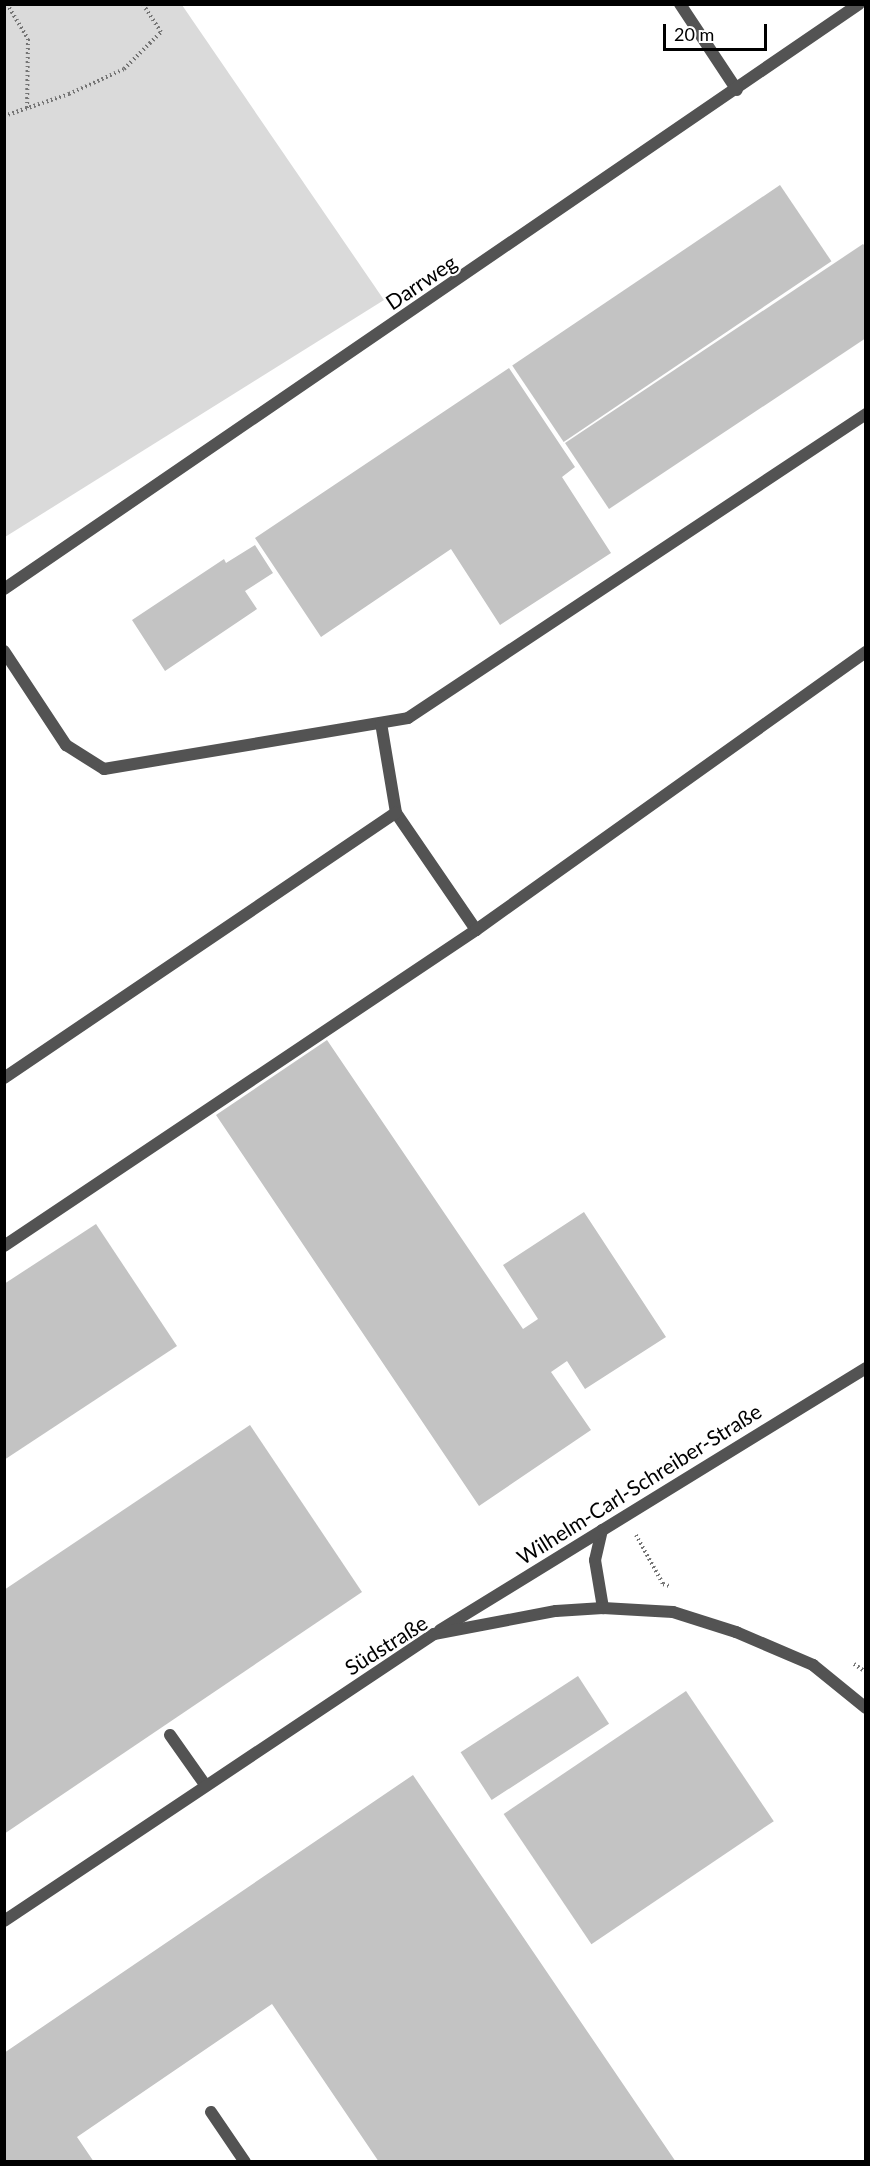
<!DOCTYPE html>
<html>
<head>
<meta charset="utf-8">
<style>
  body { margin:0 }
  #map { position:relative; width:870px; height:2166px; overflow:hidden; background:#fff; font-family:Lato,sans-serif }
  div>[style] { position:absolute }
  .green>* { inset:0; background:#dadada }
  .building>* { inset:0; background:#c3c3c3; transform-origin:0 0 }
  .path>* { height:4px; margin-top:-2px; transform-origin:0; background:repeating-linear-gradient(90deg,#757575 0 1.5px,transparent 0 4.5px) }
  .lane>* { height:12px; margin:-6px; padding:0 6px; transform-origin:6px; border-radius:6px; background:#535353 }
  .street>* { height:12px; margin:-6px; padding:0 6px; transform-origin:6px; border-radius:6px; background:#535353 }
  span { translate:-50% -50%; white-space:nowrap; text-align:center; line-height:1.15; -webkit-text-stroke:4.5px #fff; paint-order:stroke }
  .street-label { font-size:21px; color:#000 }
  .frame { position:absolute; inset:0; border:6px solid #000; pointer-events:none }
  .scale { position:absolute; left:663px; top:24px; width:104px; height:27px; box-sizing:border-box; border:3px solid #000; border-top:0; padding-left:8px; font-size:18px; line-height:21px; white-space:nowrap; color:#000; -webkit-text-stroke:4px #fff; paint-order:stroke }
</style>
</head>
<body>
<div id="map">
  <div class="green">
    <i style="clip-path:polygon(5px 4px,182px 5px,384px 300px,5px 537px)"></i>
  </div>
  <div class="building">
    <i style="left:780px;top:185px;width:92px;height:323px;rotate:56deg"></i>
    <i style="clip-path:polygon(863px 244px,866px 247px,866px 338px,609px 509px,565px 443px)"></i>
    <i style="clip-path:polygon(509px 368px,575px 467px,562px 477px,611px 553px,500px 625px,451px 549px,321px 637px,255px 538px)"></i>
    <i style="clip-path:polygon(255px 545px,273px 573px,245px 591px,257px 609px,165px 671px,132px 620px,224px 559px,226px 563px)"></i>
    <i style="clip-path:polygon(327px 1040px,523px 1329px,538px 1319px,503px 1265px,584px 1212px,666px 1337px,585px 1389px,567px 1361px,551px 1372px,591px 1430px,479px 1506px,216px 1115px)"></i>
    <i style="clip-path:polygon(96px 1224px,177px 1346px,4px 1460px,4px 1284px)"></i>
    <i style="clip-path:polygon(250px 1425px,362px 1592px,4px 1834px,4px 1590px)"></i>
    <i style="left:578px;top:1676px;width:57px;height:140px;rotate:57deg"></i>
    <i style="left:686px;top:1691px;width:157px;height:220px;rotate:56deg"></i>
    <i style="clip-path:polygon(413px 1775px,676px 2162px,379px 2162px,272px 2004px,77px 2137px,94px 2162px,4px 2162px,4px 2053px)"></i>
  </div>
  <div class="path">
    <i style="left:7px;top:4px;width:41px;rotate:59deg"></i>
    <i style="left:28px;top:39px;width:70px;rotate:90.8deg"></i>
    <i style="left:4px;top:116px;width:69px;rotate:-18.7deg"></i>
    <i style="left:69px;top:94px;width:60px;rotate:-24.4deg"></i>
    <i style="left:124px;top:69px;width:52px;rotate:-45deg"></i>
    <i style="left:161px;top:32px;width:33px;rotate:-123deg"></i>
    <i style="left:636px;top:1535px;width:56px;rotate:61.1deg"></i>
    <i style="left:663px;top:1584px;width:6px;rotate:18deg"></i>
    <i style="left:854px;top:1664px;width:14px;rotate:34deg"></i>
  </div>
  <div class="lane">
    <i style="left:4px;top:651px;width:113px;rotate:56.6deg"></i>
    <i style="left:66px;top:745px;width:45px;rotate:32.3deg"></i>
    <i style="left:104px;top:769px;width:308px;rotate:-9.5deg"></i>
    <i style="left:408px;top:718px;width:550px;rotate:-33.57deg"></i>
    <i style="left:381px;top:723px;width:91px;rotate:80.5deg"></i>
    <i style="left:396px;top:813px;width:142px;rotate:55.6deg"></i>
    <i style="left:4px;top:1078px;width:473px;rotate:-34.1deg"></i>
    <i style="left:4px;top:1246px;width:568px;rotate:-33.8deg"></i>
    <i style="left:476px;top:930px;width:479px;rotate:-35.5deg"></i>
    <i style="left:170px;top:1735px;width:62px;rotate:54.8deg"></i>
    <i style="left:211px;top:2112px;width:60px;rotate:55.8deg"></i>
  </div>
  <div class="street">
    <i style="left:680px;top:4px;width:103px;rotate:56.5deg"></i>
    <i style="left:4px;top:589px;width:1036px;rotate:-34.38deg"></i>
    <i style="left:602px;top:1530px;width:31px;rotate:103deg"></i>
    <i style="left:595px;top:1560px;width:49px;rotate:80.5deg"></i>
    <i style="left:440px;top:1630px;width:500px;rotate:-31.59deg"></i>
    <i style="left:4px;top:1921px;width:517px;rotate:-33.72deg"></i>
    <i style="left:434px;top:1634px;width:124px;rotate:-10.7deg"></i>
    <i style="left:556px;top:1611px;width:47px;rotate:-3.7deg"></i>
    <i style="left:603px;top:1608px;width:70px;rotate:3.3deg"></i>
    <i style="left:673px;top:1612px;width:66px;rotate:17.6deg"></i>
    <i style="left:736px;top:1632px;width:84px;rotate:23.2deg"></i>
    <i style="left:813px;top:1665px;width:68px;rotate:39.1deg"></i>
  </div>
  <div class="street-label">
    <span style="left:421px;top:282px;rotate:-34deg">Darrweg</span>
    <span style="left:639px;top:1484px;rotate:-32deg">Wilhelm-Carl-Schreiber-Straße</span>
    <span style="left:386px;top:1645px;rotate:-32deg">Südstraße</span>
  </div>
  <div class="frame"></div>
  <div class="scale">20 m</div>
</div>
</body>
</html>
